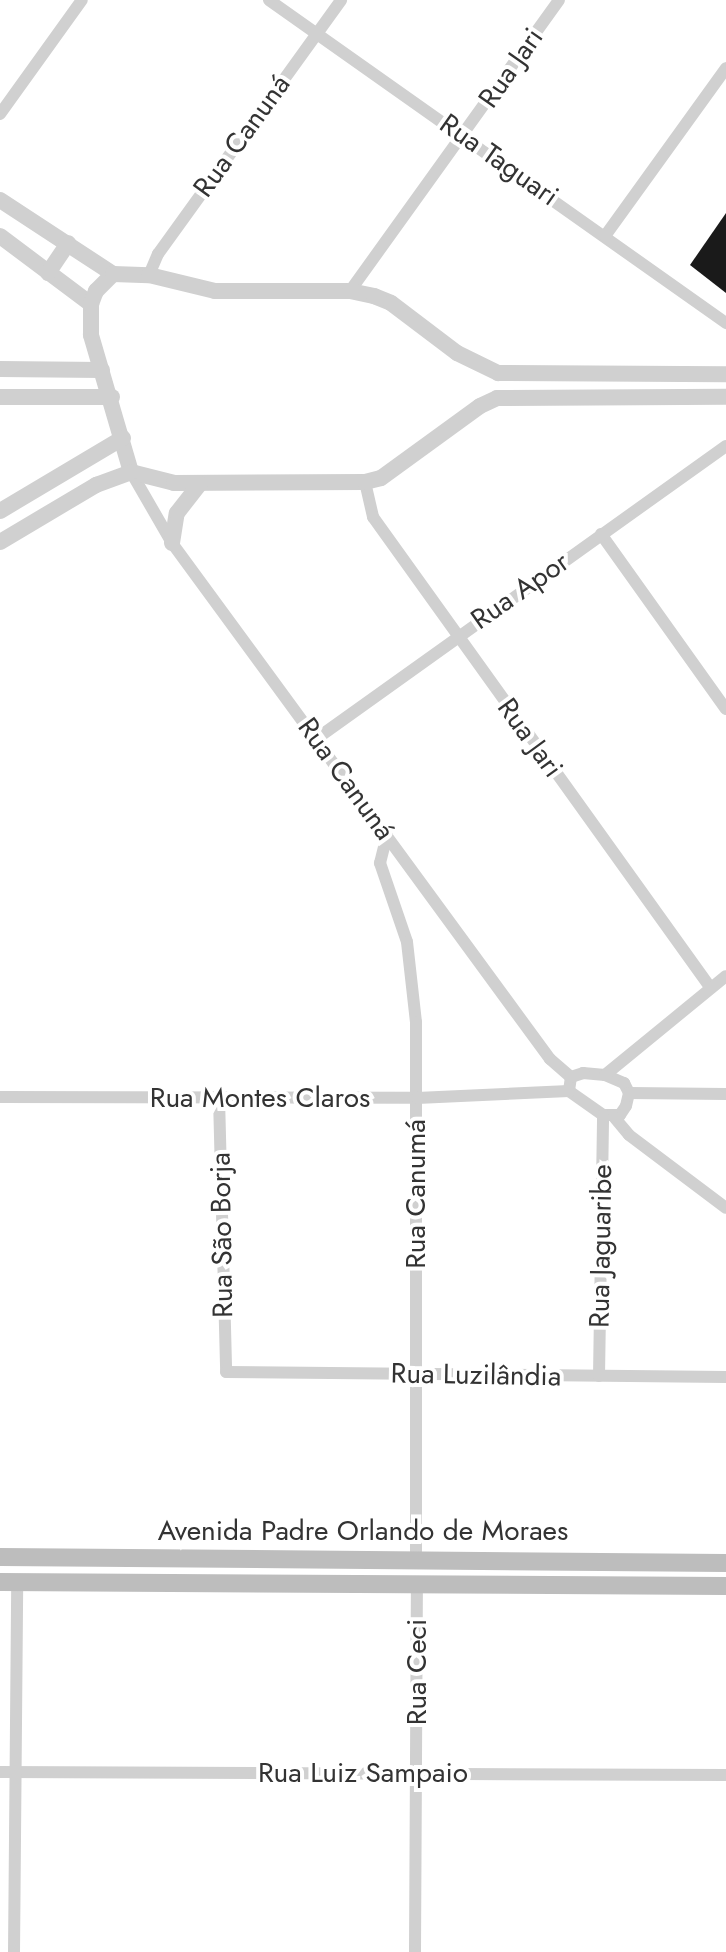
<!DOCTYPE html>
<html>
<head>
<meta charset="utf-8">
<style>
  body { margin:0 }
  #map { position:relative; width:726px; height:1952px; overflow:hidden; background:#fff; font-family:Jost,sans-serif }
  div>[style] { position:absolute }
  .building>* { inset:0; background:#1a1a1a }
  .minor>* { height:12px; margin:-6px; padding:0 6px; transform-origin:6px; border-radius:6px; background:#d0d0d0 }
  .tertiary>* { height:16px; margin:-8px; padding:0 8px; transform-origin:8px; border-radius:8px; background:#d0d0d0 }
  .secondary>* { height:18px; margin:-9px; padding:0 9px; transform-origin:9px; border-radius:9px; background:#bdbdbd }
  span { translate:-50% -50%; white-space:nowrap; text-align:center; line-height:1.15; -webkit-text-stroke:8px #fff; paint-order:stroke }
  .street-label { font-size:28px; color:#333 }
</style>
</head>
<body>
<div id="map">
  <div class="building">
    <i style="clip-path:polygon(726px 213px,726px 293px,690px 265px)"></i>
  </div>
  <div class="minor">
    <i style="left:269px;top:0;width:560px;rotate:35.25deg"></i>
    <i style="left:0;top:114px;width:140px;rotate:-54.3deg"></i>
    <i style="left:605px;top:236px;width:207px;rotate:-54.2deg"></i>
    <i style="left:149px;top:275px;width:23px;rotate:-67deg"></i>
    <i style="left:158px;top:254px;width:313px;rotate:-54.2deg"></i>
    <i style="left:350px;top:291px;width:358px;rotate:-54.3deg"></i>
    <i style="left:131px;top:472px;width:82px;rotate:60deg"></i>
    <i style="left:172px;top:543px;width:640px;rotate:53.78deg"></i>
    <i style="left:550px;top:1059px;width:28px;rotate:41deg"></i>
    <i style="left:365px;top:482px;width:36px;rotate:77deg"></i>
    <i style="left:373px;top:517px;width:578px;rotate:54.36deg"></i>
    <i style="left:601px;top:534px;width:215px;rotate:54.5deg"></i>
    <i style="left:316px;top:739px;width:504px;rotate:-35.55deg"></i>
    <i style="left:387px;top:835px;width:29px;rotate:104deg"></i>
    <i style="left:380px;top:863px;width:83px;rotate:71.1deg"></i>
    <i style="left:407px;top:942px;width:81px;rotate:83.6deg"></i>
    <i style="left:416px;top:1022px;width:537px;rotate:90deg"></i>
    <i style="left:583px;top:1073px;width:22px;rotate:5deg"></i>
    <i style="left:605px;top:1075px;width:21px;rotate:23deg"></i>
    <i style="left:624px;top:1083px;width:11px;rotate:63deg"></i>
    <i style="left:629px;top:1093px;width:13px;rotate:103deg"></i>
    <i style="left:626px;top:1106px;width:11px;rotate:124deg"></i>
    <i style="left:620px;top:1115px;width:17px;rotate:180deg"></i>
    <i style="left:603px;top:1115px;width:42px;rotate:-144.8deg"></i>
    <i style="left:569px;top:1091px;width:14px;rotate:-82deg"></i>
    <i style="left:571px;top:1077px;width:13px;rotate:-18deg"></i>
    <i style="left:605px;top:1075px;width:156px;rotate:-39.3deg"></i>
    <i style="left:629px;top:1093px;width:97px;rotate:0.6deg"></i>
    <i style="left:0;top:1097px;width:417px;rotate:0.1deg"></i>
    <i style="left:417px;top:1098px;width:152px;rotate:-2.6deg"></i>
    <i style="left:219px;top:1098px;width:274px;rotate:88.5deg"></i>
    <i style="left:226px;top:1372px;width:500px;rotate:0.57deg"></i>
    <i style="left:614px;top:1117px;width:23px;rotate:50deg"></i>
    <i style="left:629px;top:1135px;width:121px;rotate:37deg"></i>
    <i style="left:599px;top:1376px;width:261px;rotate:-89.1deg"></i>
    <i style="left:0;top:1772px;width:726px;rotate:0.24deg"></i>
    <i style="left:14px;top:1952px;width:370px;rotate:-89.5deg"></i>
    <i style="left:415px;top:1952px;width:367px;rotate:-89.7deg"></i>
  </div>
  <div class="tertiary">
    <i style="left:0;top:200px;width:135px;rotate:33.2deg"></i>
    <i style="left:0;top:236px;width:114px;rotate:36.8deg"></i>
    <i style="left:48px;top:273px;width:36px;rotate:-56deg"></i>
    <i style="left:0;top:369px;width:102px;rotate:0.6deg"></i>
    <i style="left:0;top:397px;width:112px"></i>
    <i style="left:131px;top:472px;width:143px;rotate:-106.3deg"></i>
    <i style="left:91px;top:335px;width:31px;rotate:-90deg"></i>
    <i style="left:91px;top:304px;width:14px;rotate:-69deg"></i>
    <i style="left:96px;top:291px;width:24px;rotate:-45deg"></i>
    <i style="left:113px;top:274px;width:36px;rotate:2deg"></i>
    <i style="left:149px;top:275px;width:68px;rotate:13.6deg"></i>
    <i style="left:215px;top:291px;width:135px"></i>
    <i style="left:350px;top:291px;width:25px;rotate:12deg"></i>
    <i style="left:374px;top:296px;width:18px;rotate:22deg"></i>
    <i style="left:391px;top:303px;width:83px;rotate:37.1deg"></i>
    <i style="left:457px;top:353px;width:46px;rotate:26deg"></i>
    <i style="left:498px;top:373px;width:228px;rotate:0.3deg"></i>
    <i style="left:131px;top:472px;width:44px;rotate:14.3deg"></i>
    <i style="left:174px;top:483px;width:191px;rotate:-0.3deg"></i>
    <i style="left:365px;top:482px;width:16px;rotate:-14deg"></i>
    <i style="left:381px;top:478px;width:122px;rotate:-36deg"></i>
    <i style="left:480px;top:406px;width:19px;rotate:-25deg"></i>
    <i style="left:497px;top:398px;width:229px;rotate:-0.3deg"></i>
    <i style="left:0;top:511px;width:143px;rotate:-30.7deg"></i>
    <i style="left:0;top:542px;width:112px;rotate:-30.7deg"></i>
    <i style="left:96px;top:485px;width:37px;rotate:-20deg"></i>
    <i style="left:172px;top:543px;width:30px;rotate:-81deg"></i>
    <i style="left:177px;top:513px;width:37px;rotate:-52deg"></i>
  </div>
  <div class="secondary">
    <i style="left:0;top:1557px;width:726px;rotate:0.47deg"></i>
    <i style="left:0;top:1582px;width:726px;rotate:0.32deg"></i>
  </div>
  <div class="street-label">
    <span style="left:511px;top:68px;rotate:-55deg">Rua Jari</span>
    <span style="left:242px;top:136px;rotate:-54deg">Rua Canuná</span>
    <span style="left:499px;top:160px;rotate:35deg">Rua Taguari</span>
    <span style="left:520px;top:591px;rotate:-35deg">Rua Apor</span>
    <span style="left:530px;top:738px;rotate:54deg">Rua Jari</span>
    <span style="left:346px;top:779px;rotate:54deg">Rua Canuná</span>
    <span style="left:260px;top:1098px">Rua Montes Claros</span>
    <span style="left:416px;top:1194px;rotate:-90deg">Rua Canumá</span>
    <span style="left:222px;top:1235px;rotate:-91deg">Rua São Borja</span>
    <span style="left:601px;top:1246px;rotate:-89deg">Rua Jaguaribe</span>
    <span style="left:476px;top:1375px;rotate:1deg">Rua Luzilândia</span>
    <span style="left:363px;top:1531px">Avenida Padre Orlando de Moraes</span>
    <span style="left:417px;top:1672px;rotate:-90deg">Rua Ceci</span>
    <span style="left:363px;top:1773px">Rua Luiz Sampaio</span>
  </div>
</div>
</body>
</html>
